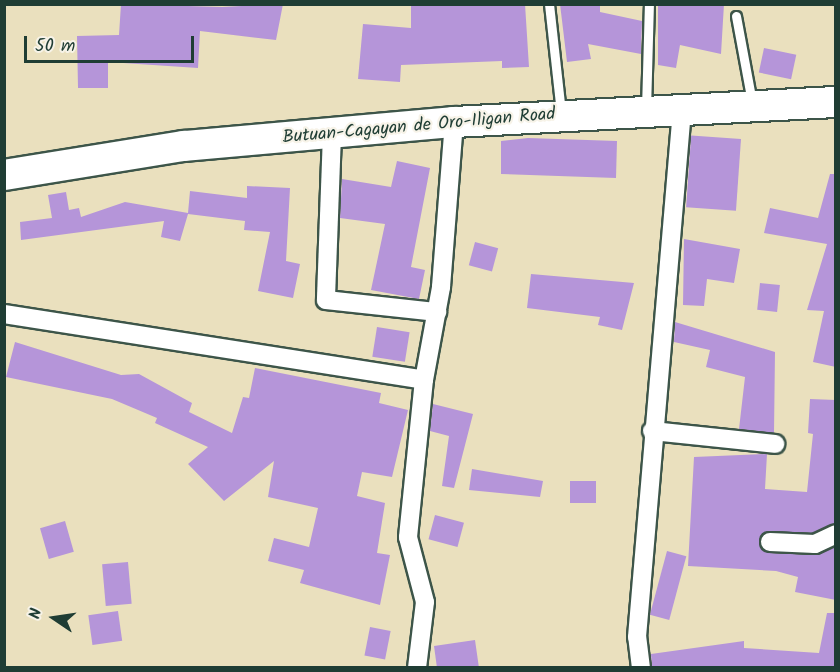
<!DOCTYPE html>
<html>
<head>
<meta charset="utf-8">
<style>
  body { margin:0 }
  #map { position:relative; width:840px; height:672px; overflow:hidden; background:#eae0be; font-family:Kalam,sans-serif }
  div>[style] { position:absolute }
  .building>* { inset:0; background:#b595d9; transform-origin:0 0 }
  .roads { filter:drop-shadow(2px 0 #3d5549) drop-shadow(-2px 0 #3d5549) drop-shadow(0 2px #3d5549) drop-shadow(0 -2px #3d5549) }
  .service>* { height:9px; margin:-4.5px; padding:0 4.5px; transform-origin:4.5px; border-radius:4.5px; background:#fff }
  .minor>* { height:18px; margin:-9px; padding:0 9px; transform-origin:9px; border-radius:9px; background:#fff }
  .trunk>* { height:30px; margin:-15px; padding:0 15px; transform-origin:15px; border-radius:15px; background:#fff }
  span { translate:-50% -50%; white-space:nowrap; text-align:center; line-height:1.15; -webkit-text-stroke:4.5px #f7f3e8; paint-order:stroke }
  .street-label { font-size:18px; color:#1f3d34 }
  .frame { position:absolute; inset:0; border:6px solid #1f3d34; pointer-events:none }
  .north { position:absolute; left:24px; top:588px; width:60px; height:60px; -webkit-text-stroke:4px #f7f3e8; paint-order:stroke; rotate:283deg; font-size:16px; font-weight:700; line-height:24px; text-align:center; color:#1f3d34 }
  .north::after { content:''; display:block; margin:auto; width:21px; height:27px; background:#1f3d34; clip-path:polygon(50% 0,100% 100%,50% 72%,0 100%) }
  .scale { position:absolute; left:24px; top:36px; width:170px; height:27px; box-sizing:border-box; border:3px solid #1f3d34; border-top:0; padding-left:8px; font-size:18px; line-height:21px; white-space:nowrap; color:#1f3d34; -webkit-text-stroke:4px #f7f3e8; paint-order:stroke }
</style>
</head>
<body>
<div id="map">
  <div class="building">
    <i style="clip-path:polygon(121px 4px,222px 7px,283px 4px,276px 40px,200px 31px,198px 68px,108px 62px,108px 88px,78px 88px,77px 36px,119px 35px)"></i>
    <i style="clip-path:polygon(525px 4px,529px 67px,502px 68px,502px 61px,401px 65px,400px 82px,358px 79px,363px 24px,411px 28px,411px 6px)"></i>
    <i style="clip-path:polygon(560px 4px,600px 4px,600px 12px,642px 21px,641px 54px,588px 44px,591px 59px,567px 62px)"></i>
    <i style="clip-path:polygon(658px 4px,724px 4px,721px 54px,680px 45px,676px 68px,658px 65px)"></i>
    <i style="left:764px;top:48px;width:33px;height:25px;rotate:12deg"></i>
    <i style="clip-path:polygon(528px 138px,617px 141px,616px 178px,501px 174px,501px 141px)"></i>
    <i style="left:741px;top:139px;width:72px;height:50px;rotate:94deg"></i>
    <i style="clip-path:polygon(397px 161px,430px 168px,411px 267px,425px 270px,419px 299px,371px 290px,385px 224px,340px 218px,342px 179px,391px 187px)"></i>
    <i style="clip-path:polygon(830px 174px,836px 174px,836px 367px,813px 362px,824px 311px,807px 310px,827px 244px,764px 233px,770px 208px,818px 218px)"></i>
    <i style="clip-path:polygon(247px 186px,290px 188px,286px 261px,300px 264px,293px 298px,258px 291px,270px 232px,244px 230px,245px 221px,188px 214px,180px 241px,161px 237px,164px 221px,21px 240px,20px 222px,52px 218px,48px 195px,66px 192px,69px 210px,79px 208px,81px 217px,125px 202px,188px 213px,190px 191px,247px 198px)"></i>
    <i style="clip-path:polygon(684px 239px,740px 249px,734px 283px,707px 279px,704px 306px,683px 305px)"></i>
    <i style="left:475px;top:242px;width:24px;height:24px;rotate:15deg"></i>
    <i style="clip-path:polygon(531px 274px,634px 283px,622px 330px,598px 325px,600px 317px,527px 308px)"></i>
    <i style="left:760px;top:283px;width:20px;height:27px;rotate:6deg"></i>
    <i style="clip-path:polygon(675px 322px,775px 352px,774px 433px,739px 429px,745px 377px,706px 367px,710px 350px,674px 342px)"></i>
    <i style="left:377px;top:327px;width:33px;height:30px;rotate:9deg"></i>
    <i style="clip-path:polygon(15px 342px,121px 375px,139px 374px,192px 403px,189px 412px,232px 433px,243px 397px,249px 398px,255px 368px,381px 393px,379px 403px,408px 410px,392px 477px,362px 472px,357px 496px,385px 503px,377px 553px,390px 555px,380px 605px,300px 583px,304px 570px,268px 561px,274px 538px,309px 547px,318px 508px,268px 497px,274px 461px,224px 501px,188px 464px,208px 447px,155px 423px,157px 418px,112px 399px,6px 377px)"></i>
    <i style="clip-path:polygon(810px 399px,836px 400px,836px 523px,813px 533px,765px 532px,759px 542px,770px 553px,815px 555px,836px 547px,836px 600px,795px 592px,798px 577px,776px 571px,688px 566px,694px 457px,767px 454px,765px 489px,807px 492px,813px 434px,808px 433px)"></i>
    <i style="clip-path:polygon(433px 404px,473px 414px,454px 488px,442px 486px,449px 436px,430px 431px)"></i>
    <i style="clip-path:polygon(472px 469px,543px 481px,540px 497px,469px 490px)"></i>
    <i style="left:596px;top:481px;width:22px;height:26px;rotate:90deg"></i>
    <i style="left:435px;top:515px;width:30px;height:25px;rotate:15deg"></i>
    <i style="left:65px;top:521px;width:32px;height:26px;rotate:74deg"></i>
    <i style="left:667px;top:551px;width:20px;height:66px;rotate:15deg"></i>
    <i style="left:128px;top:562px;width:42px;height:26px;rotate:85deg"></i>
    <i style="left:118px;top:611px;width:30px;height:30px;rotate:82deg"></i>
    <i style="clip-path:polygon(827px 613px,836px 613px,836px 668px,652px 668px,651px 654px,744px 641px,744px 648px,819px 653px)"></i>
    <i style="left:370px;top:627px;width:21px;height:29px;rotate:11deg"></i>
    <i style="clip-path:polygon(475px 640px,479px 668px,437px 668px,434px 646px)"></i>
  </div>
  <div class="roads">
    <div class="service">
      <i style="left:549px;top:4px;width:109px;rotate:83.7deg"></i>
      <i style="left:736px;top:16px;width:87px;rotate:79.5deg"></i>
      <i style="left:646px;top:109px;width:105px;rotate:-88.4deg"></i>
    </div>
    <div class="minor">
      <i style="left:332px;top:134px;width:166px;rotate:92.1deg"></i>
      <i style="left:326px;top:300px;width:112px;rotate:6.2deg"></i>
      <i style="left:4px;top:314px;width:425px;rotate:8.9deg"></i>
      <i style="left:652px;top:431px;width:124px;rotate:6deg"></i>
      <i style="left:770px;top:542px;width:45px;rotate:2.5deg"></i>
      <i style="left:815px;top:544px;width:23px;rotate:-25deg"></i>
      <i style="left:417px;top:668px;width:66px;rotate:-83.1deg"></i>
      <i style="left:425px;top:602px;width:67px;rotate:-104.7deg"></i>
      <i style="left:408px;top:537px;width:158px;rotate:-84.2deg"></i>
      <i style="left:424px;top:380px;width:95px;rotate:-79.6deg"></i>
      <i style="left:441px;top:287px;width:166px;rotate:-85.5deg"></i>
      <i style="left:641px;top:668px;width:31px;rotate:-97deg"></i>
      <i style="left:637px;top:637px;width:529px;rotate:-85.12deg"></i>
    </div>
    <div class="trunk">
      <i style="left:4px;top:175px;width:182px;rotate:-9.2deg"></i>
      <i style="left:184px;top:146px;width:271px;rotate:-5.1deg"></i>
      <i style="left:454px;top:122px;width:383px;rotate:-3deg"></i>
    </div>
  </div>
  <div class="street-label">
    <span style="left:419px;top:127px;rotate:-5deg">Butuan-Cagayan de Oro-Iligan Road</span>
  </div>
  <div class="frame"></div>
  <div class="north">N</div>
  <div class="scale">50 m</div>
</div>
</body>
</html>
